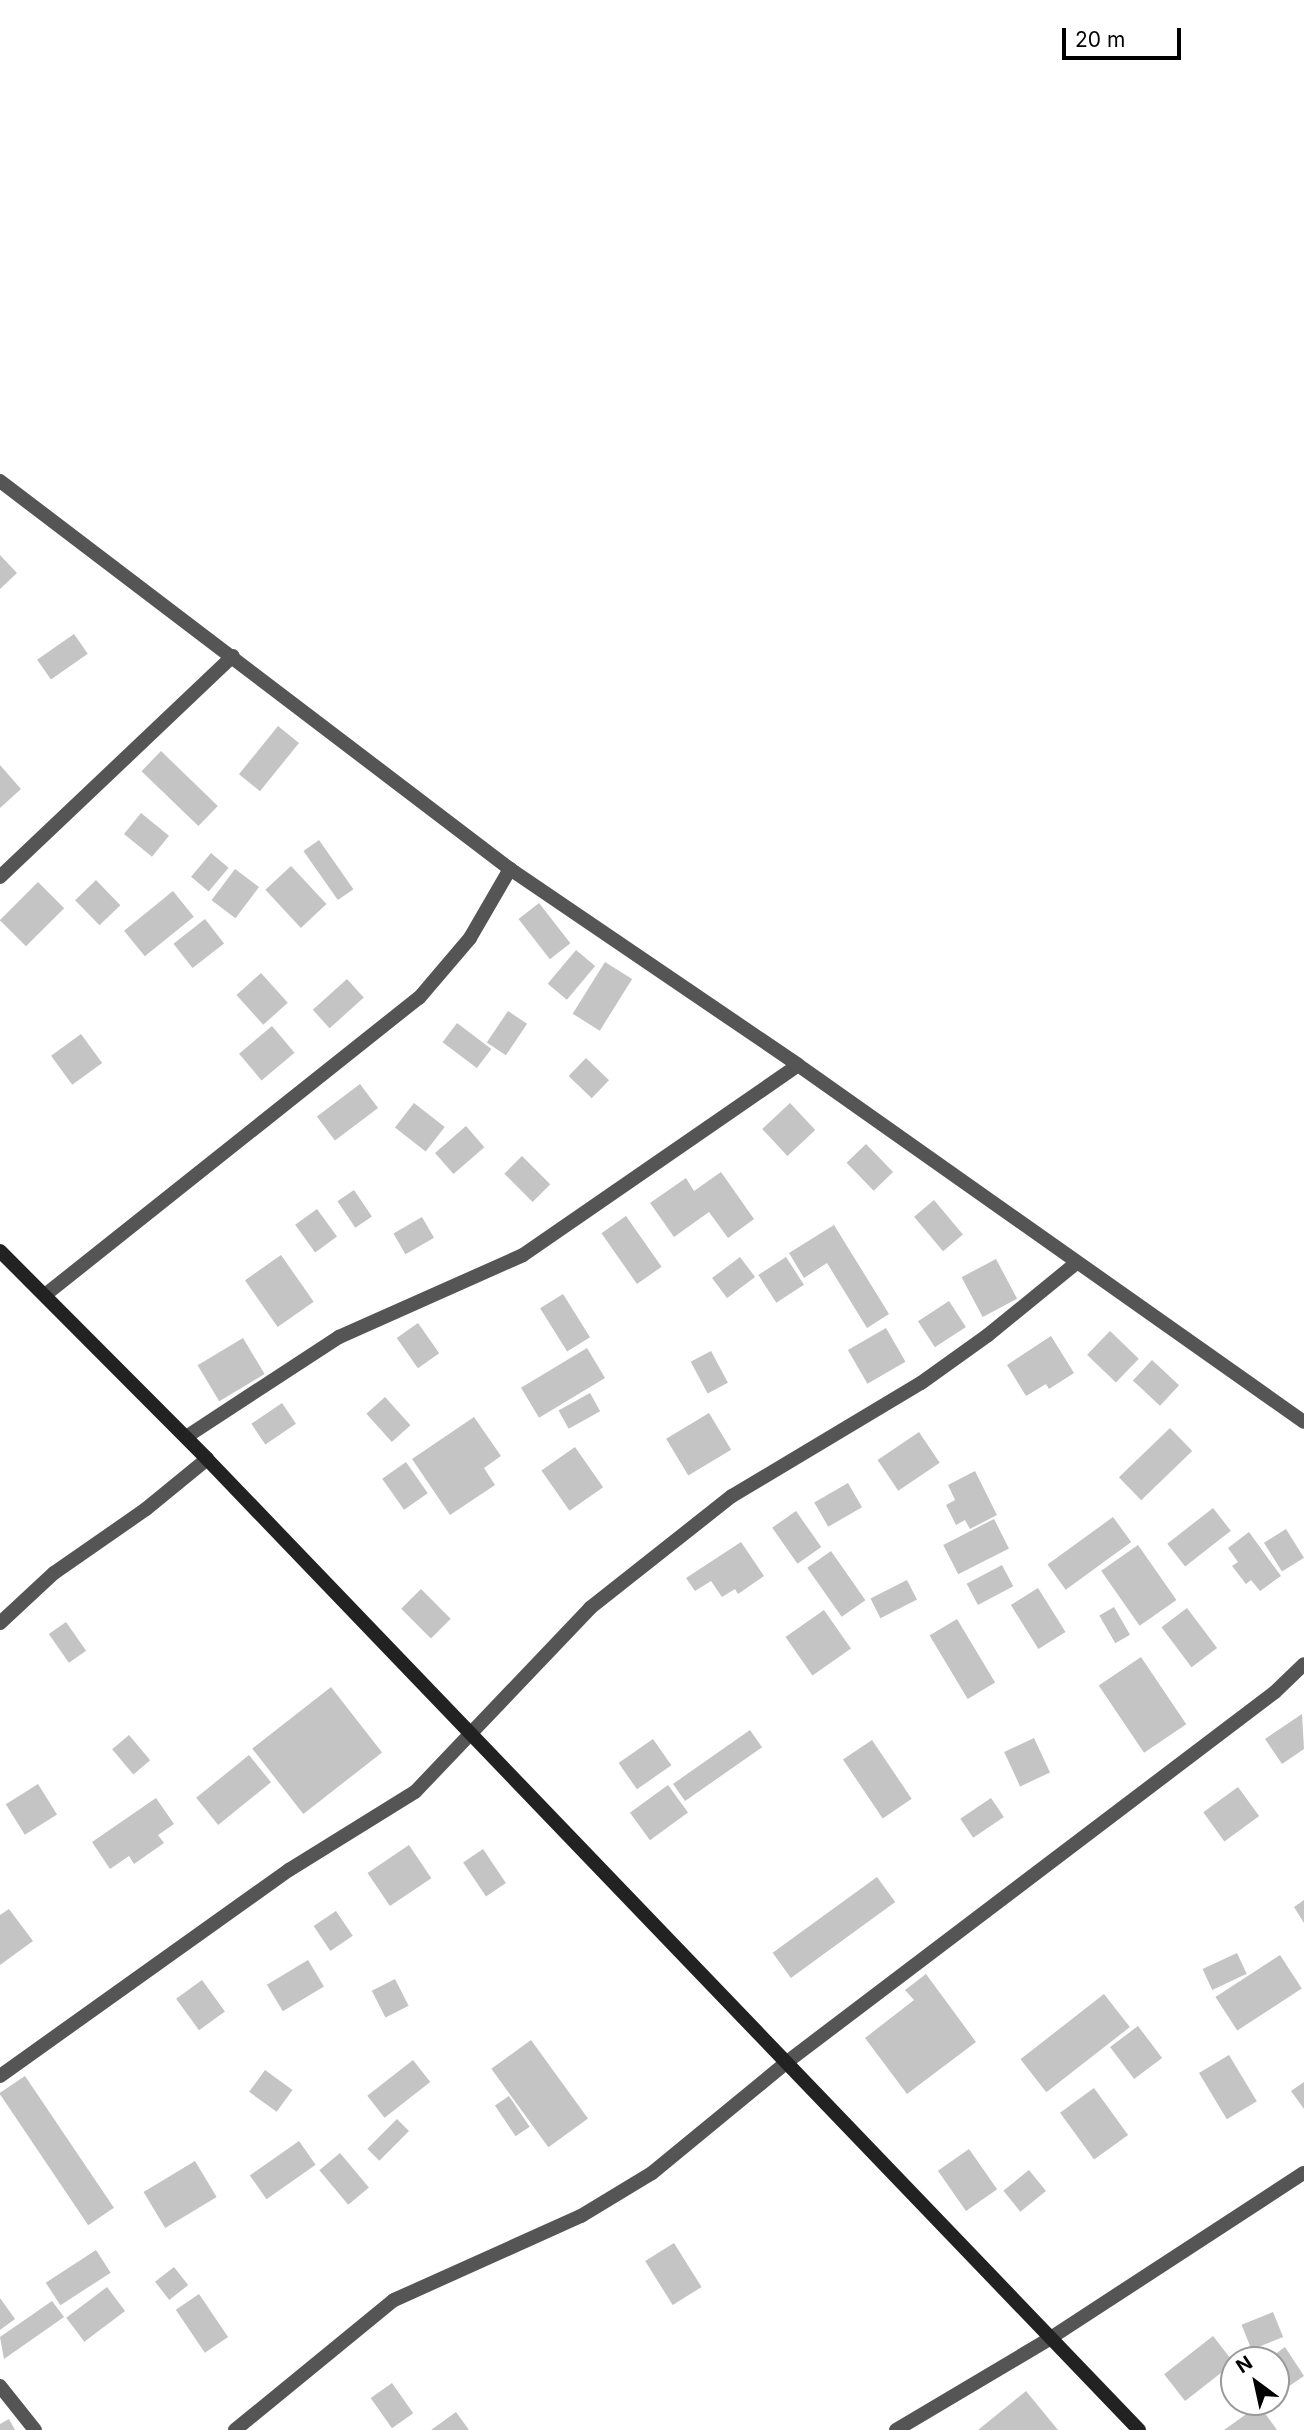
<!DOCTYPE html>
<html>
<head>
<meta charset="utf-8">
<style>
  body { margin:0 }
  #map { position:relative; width:1304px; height:2430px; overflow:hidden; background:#fff; font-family:Inter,sans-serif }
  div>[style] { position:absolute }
  .building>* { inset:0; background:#c4c4c4; transform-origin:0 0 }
  .street>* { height:14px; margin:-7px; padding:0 7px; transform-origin:7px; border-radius:7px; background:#555 }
  .secondary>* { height:14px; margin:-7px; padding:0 7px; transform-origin:7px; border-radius:7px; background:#222 }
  span { translate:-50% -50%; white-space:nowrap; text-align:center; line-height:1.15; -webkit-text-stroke:5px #fff; paint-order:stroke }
  .north { position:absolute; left:1220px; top:2346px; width:70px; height:70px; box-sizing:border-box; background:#fff; border:2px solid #999; border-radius:50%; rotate:327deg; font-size:19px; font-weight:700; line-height:28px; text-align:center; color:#000 }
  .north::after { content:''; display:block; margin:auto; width:24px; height:32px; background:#000; clip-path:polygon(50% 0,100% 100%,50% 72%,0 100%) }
  .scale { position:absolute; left:1062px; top:28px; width:119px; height:32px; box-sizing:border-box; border:4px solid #000; border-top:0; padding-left:9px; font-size:21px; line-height:24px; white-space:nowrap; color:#000; -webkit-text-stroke:5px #fff; paint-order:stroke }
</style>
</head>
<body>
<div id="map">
  <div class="building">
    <i style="clip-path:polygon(0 555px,17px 573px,0 589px)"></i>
    <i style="left:74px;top:634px;width:24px;height:45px;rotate:55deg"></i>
    <i style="left:278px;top:726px;width:27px;height:62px;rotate:39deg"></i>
    <i style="left:161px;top:751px;width:79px;height:28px;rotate:44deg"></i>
    <i style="clip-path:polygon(0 765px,21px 789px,0 808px)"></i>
    <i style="left:141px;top:813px;width:36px;height:27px;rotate:39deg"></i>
    <i style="left:319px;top:840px;width:60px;height:19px;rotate:55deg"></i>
    <i style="left:211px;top:853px;width:23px;height:31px;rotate:40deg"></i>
    <i style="left:291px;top:866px;width:52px;height:35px;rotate:47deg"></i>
    <i style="left:235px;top:869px;width:30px;height:39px;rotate:37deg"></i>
    <i style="left:96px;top:880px;width:35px;height:29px;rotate:46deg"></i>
    <i style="left:38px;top:882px;width:37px;height:54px;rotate:45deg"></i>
    <i style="left:173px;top:891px;width:33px;height:63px;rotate:51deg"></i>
    <i style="left:539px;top:903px;width:51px;height:26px;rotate:52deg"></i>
    <i style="left:205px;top:919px;width:31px;height:40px;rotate:52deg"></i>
    <i style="left:576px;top:950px;width:25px;height:44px;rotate:40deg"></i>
    <i style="left:605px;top:962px;width:32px;height:61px;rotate:32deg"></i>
    <i style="left:261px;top:973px;width:40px;height:33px;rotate:48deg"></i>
    <i style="left:347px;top:979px;width:25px;height:46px;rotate:48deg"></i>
    <i style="left:508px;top:1011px;width:23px;height:38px;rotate:34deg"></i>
    <i style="left:457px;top:1023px;width:43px;height:24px;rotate:37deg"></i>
    <i style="left:272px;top:1026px;width:35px;height:43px;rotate:50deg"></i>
    <i style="left:81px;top:1034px;width:36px;height:37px;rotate:54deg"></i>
    <i style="left:586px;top:1058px;width:32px;height:25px;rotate:44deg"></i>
    <i style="left:360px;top:1084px;width:30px;height:54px;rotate:53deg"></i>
    <i style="left:414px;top:1103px;width:39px;height:31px;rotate:38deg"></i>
    <i style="left:790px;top:1103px;width:37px;height:38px;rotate:47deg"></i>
    <i style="left:466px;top:1126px;width:28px;height:41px;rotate:49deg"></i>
    <i style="left:866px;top:1144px;width:39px;height:27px;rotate:46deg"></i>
    <i style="left:522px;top:1156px;width:40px;height:25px;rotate:45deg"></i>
    <i style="clip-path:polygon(721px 1172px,754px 1219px,728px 1238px,709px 1212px,674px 1237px,650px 1203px,686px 1178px,694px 1191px)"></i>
    <i style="left:354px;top:1190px;width:32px;height:20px;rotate:56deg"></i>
    <i style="left:934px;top:1200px;width:45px;height:26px;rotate:50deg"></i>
    <i style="left:317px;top:1209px;width:34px;height:27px;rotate:54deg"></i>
    <i style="left:626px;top:1216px;width:62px;height:30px;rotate:55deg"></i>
    <i style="left:422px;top:1217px;width:24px;height:33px;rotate:60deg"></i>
    <i style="clip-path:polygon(834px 1225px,889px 1314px,867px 1328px,827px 1263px,804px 1278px,789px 1253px)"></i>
    <i style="left:281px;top:1255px;width:57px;height:44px;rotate:55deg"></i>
    <i style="left:740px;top:1257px;width:25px;height:35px;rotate:53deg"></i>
    <i style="left:786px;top:1257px;width:33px;height:33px;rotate:57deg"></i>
    <i style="left:996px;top:1259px;width:45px;height:39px;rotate:62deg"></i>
    <i style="left:563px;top:1294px;width:51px;height:27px;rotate:58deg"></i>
    <i style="left:949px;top:1301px;width:31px;height:37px;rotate:57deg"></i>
    <i style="left:418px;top:1323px;width:37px;height:26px;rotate:55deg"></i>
    <i style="left:886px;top:1328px;width:39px;height:44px;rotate:60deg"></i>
    <i style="left:1110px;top:1331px;width:40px;height:33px;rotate:44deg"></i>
    <i style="clip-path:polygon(1051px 1336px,1074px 1373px,1049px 1389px,1046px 1384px,1026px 1396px,1007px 1365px)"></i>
    <i style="left:243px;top:1338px;width:42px;height:53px;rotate:59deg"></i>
    <i style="left:587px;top:1348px;width:35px;height:77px;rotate:59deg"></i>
    <i style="left:711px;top:1351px;width:36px;height:23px;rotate:62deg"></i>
    <i style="left:1152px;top:1360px;width:37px;height:28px;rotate:43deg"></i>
    <i style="left:590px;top:1393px;width:21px;height:36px;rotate:61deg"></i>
    <i style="left:385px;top:1397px;width:38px;height:25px;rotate:48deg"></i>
    <i style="left:282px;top:1403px;width:25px;height:37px;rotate:56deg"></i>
    <i style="left:709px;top:1413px;width:43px;height:50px;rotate:59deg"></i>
    <i style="clip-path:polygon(474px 1417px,501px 1456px,484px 1468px,495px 1485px,450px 1515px,412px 1459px)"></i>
    <i style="left:1170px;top:1428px;width:32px;height:71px;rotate:46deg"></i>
    <i style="left:919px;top:1432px;width:37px;height:50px;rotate:56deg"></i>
    <i style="left:575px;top:1447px;width:49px;height:41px;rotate:55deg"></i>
    <i style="left:406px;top:1462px;width:38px;height:29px;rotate:55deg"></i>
    <i style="clip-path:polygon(975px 1471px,997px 1515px,970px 1529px,965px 1520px,956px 1525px,946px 1505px,955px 1500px,948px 1485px)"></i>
    <i style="left:848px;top:1483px;width:28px;height:39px;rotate:60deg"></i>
    <i style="left:1213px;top:1508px;width:29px;height:58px;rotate:52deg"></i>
    <i style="left:796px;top:1511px;width:44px;height:29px;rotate:55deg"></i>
    <i style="left:1113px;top:1517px;width:31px;height:81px;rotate:54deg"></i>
    <i style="left:994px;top:1519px;width:33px;height:57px;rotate:63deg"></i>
    <i style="left:1286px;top:1529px;width:34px;height:26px;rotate:58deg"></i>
    <i style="clip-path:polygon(1249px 1532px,1281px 1576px,1260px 1591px,1251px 1580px,1246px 1584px,1232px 1566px,1238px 1562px,1228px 1548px)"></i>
    <i style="clip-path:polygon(741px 1542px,764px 1576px,738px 1594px,735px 1589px,722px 1597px,711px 1581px,695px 1591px,686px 1578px)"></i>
    <i style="left:1138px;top:1545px;width:67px;height:45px;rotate:55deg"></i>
    <i style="left:831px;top:1551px;width:60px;height:29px;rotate:55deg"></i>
    <i style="left:1002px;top:1565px;width:24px;height:40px;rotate:62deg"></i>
    <i style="left:907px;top:1580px;width:22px;height:41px;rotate:63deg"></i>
    <i style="left:1038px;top:1588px;width:52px;height:32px;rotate:58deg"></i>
    <i style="left:421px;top:1589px;width:42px;height:28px;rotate:45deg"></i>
    <i style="left:1114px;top:1607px;width:32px;height:17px;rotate:60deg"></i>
    <i style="left:1187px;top:1608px;width:50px;height:32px;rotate:53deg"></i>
    <i style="left:824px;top:1610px;width:47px;height:47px;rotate:55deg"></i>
    <i style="left:957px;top:1619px;width:74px;height:32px;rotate:59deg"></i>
    <i style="left:66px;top:1622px;width:35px;height:21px;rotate:55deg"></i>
    <i style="left:1141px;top:1657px;width:81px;height:51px;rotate:56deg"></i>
    <i style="left:331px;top:1687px;width:83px;height:100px;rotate:52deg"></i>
    <i style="clip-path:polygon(1302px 1714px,1304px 1749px,1282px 1764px,1265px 1739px)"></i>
    <i style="left:750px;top:1730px;width:21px;height:94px;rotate:55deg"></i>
    <i style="left:129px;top:1735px;width:33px;height:22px;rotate:50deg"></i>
    <i style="left:1034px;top:1738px;width:38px;height:33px;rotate:65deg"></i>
    <i style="left:653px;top:1739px;width:32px;height:42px;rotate:55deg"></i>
    <i style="left:872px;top:1740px;width:71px;height:35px;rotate:56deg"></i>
    <i style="left:249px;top:1755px;width:35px;height:68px;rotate:51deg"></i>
    <i style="left:38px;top:1784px;width:36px;height:38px;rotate:58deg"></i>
    <i style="left:668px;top:1785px;width:34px;height:47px;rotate:54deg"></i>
    <i style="left:1238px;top:1787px;width:36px;height:43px;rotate:54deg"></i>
    <i style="clip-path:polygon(156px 1798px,174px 1824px,158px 1835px,164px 1843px,134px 1864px,129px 1856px,110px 1869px,92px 1842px)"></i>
    <i style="left:991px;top:1798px;width:23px;height:37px;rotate:56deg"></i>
    <i style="left:409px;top:1845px;width:40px;height:50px;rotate:56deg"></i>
    <i style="left:483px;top:1849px;width:41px;height:24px;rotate:56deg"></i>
    <i style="left:877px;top:1877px;width:31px;height:129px;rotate:54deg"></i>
    <i style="clip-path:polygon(1304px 1900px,1304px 1923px,1294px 1907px)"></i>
    <i style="clip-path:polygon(9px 1909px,33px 1941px,0 1965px,0 1915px)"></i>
    <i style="left:336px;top:1911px;width:30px;height:27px;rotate:56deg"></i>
    <i style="left:1237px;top:1953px;width:23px;height:38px;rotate:65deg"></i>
    <i style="left:1280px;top:1955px;width:40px;height:77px;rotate:57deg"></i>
    <i style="left:308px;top:1960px;width:31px;height:48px;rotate:59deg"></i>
    <i style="clip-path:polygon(926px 1974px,976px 2042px,907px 2094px,865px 2038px,914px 2000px,905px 1990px)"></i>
    <i style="left:395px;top:1979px;width:30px;height:26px;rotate:63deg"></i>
    <i style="left:202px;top:1980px;width:39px;height:32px;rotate:54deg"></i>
    <i style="left:1104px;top:1994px;width:42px;height:106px;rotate:52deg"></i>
    <i style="left:1138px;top:2026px;width:40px;height:35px;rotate:53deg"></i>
    <i style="left:531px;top:2040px;width:97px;height:49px;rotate:54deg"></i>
    <i style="left:1229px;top:2055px;width:54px;height:35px;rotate:59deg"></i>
    <i style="left:413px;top:2060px;width:28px;height:58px;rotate:52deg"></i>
    <i style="left:265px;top:2070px;width:34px;height:27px;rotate:36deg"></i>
    <i style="left:25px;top:2076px;width:159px;height:31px;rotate:56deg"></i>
    <i style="clip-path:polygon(1304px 2082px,1304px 2109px,1291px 2091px)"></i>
    <i style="left:1094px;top:2088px;width:58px;height:42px;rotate:54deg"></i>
    <i style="left:509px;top:2096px;width:37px;height:17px;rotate:56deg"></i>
    <i style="left:397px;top:2119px;width:17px;height:42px;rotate:45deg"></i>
    <i style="left:299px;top:2141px;width:29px;height:60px;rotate:55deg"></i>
    <i style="left:969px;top:2149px;width:49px;height:38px;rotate:55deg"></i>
    <i style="left:340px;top:2153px;width:45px;height:27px;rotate:50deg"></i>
    <i style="left:195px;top:2161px;width:42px;height:60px;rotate:59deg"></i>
    <i style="left:1029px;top:2170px;width:27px;height:33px;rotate:51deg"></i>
    <i style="left:674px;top:2243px;width:52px;height:34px;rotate:58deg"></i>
    <i style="left:96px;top:2250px;width:27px;height:60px;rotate:57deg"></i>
    <i style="left:174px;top:2267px;width:23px;height:24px;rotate:52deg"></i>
    <i style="left:107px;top:2287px;width:30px;height:51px;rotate:53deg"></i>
    <i style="left:199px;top:2294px;width:52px;height:28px;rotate:56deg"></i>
    <i style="clip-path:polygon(0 2298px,15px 2319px,0 2330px)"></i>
    <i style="clip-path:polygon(52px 2301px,64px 2317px,4px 2359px,0 2337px)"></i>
    <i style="left:1273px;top:2312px;width:27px;height:34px;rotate:68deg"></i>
    <i style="left:1213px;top:2336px;width:34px;height:62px;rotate:52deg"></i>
    <i style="clip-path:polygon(1285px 2347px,1304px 2376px,1276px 2395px,1276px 2360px,1267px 2360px)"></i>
    <i style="left:392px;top:2383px;width:37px;height:26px;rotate:55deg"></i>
    <i style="clip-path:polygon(1026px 2391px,1058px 2430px,978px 2430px)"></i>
    <i style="clip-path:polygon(1259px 2405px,1277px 2430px,1224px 2430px)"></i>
    <i style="clip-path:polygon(456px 2412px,469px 2430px,431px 2430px)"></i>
    <i style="clip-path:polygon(9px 2419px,15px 2430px,0 2430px,0 2424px)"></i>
  </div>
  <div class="street">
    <i style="left:0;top:481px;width:641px;rotate:37.26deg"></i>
    <i style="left:510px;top:869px;width:348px;rotate:34.2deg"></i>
    <i style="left:798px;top:1065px;width:619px;rotate:35.2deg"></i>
    <i style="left:0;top:877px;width:321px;rotate:-43.5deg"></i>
    <i style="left:45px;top:1295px;width:478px;rotate:-38.5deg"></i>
    <i style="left:419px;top:998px;width:79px;rotate:-49.6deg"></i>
    <i style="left:470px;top:938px;width:80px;rotate:-59.9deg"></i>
    <i style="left:186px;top:1437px;width:183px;rotate:-33.2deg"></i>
    <i style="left:339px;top:1337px;width:201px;rotate:-24deg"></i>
    <i style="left:523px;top:1255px;width:334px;rotate:-34.6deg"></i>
    <i style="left:0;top:1623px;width:74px;rotate:-42.8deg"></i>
    <i style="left:54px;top:1573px;width:112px;rotate:-34.8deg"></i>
    <i style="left:146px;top:1509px;width:79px;rotate:-39.3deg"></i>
    <i style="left:0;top:2076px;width:355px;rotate:-35.5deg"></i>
    <i style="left:289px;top:1870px;width:148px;rotate:-31.8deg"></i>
    <i style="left:415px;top:1792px;width:254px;rotate:-46.4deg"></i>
    <i style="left:590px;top:1608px;width:181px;rotate:-38.3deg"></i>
    <i style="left:732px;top:1496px;width:220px;rotate:-30.9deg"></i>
    <i style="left:921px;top:1383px;width:82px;rotate:-35.6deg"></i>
    <i style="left:988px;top:1335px;width:112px;rotate:-39.2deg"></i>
    <i style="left:0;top:2386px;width:56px;rotate:51.5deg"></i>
    <i style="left:235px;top:2430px;width:205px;rotate:-39.3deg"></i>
    <i style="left:394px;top:2300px;width:205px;rotate:-24.2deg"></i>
    <i style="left:581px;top:2216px;width:83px;rotate:-31.2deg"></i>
    <i style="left:652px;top:2173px;width:175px;rotate:-39.4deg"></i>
    <i style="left:787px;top:2062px;width:612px;rotate:-37.17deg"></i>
    <i style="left:1275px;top:1692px;width:40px;rotate:-44deg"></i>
    <i style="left:896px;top:2430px;width:178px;rotate:-30.7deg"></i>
    <i style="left:1049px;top:2339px;width:304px;rotate:-33.1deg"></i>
  </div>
  <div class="secondary">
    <i style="left:0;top:1251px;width:293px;rotate:45.1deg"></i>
    <i style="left:207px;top:1459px;width:1346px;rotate:46.17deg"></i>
  </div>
  <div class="north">N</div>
  <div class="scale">20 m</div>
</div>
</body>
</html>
